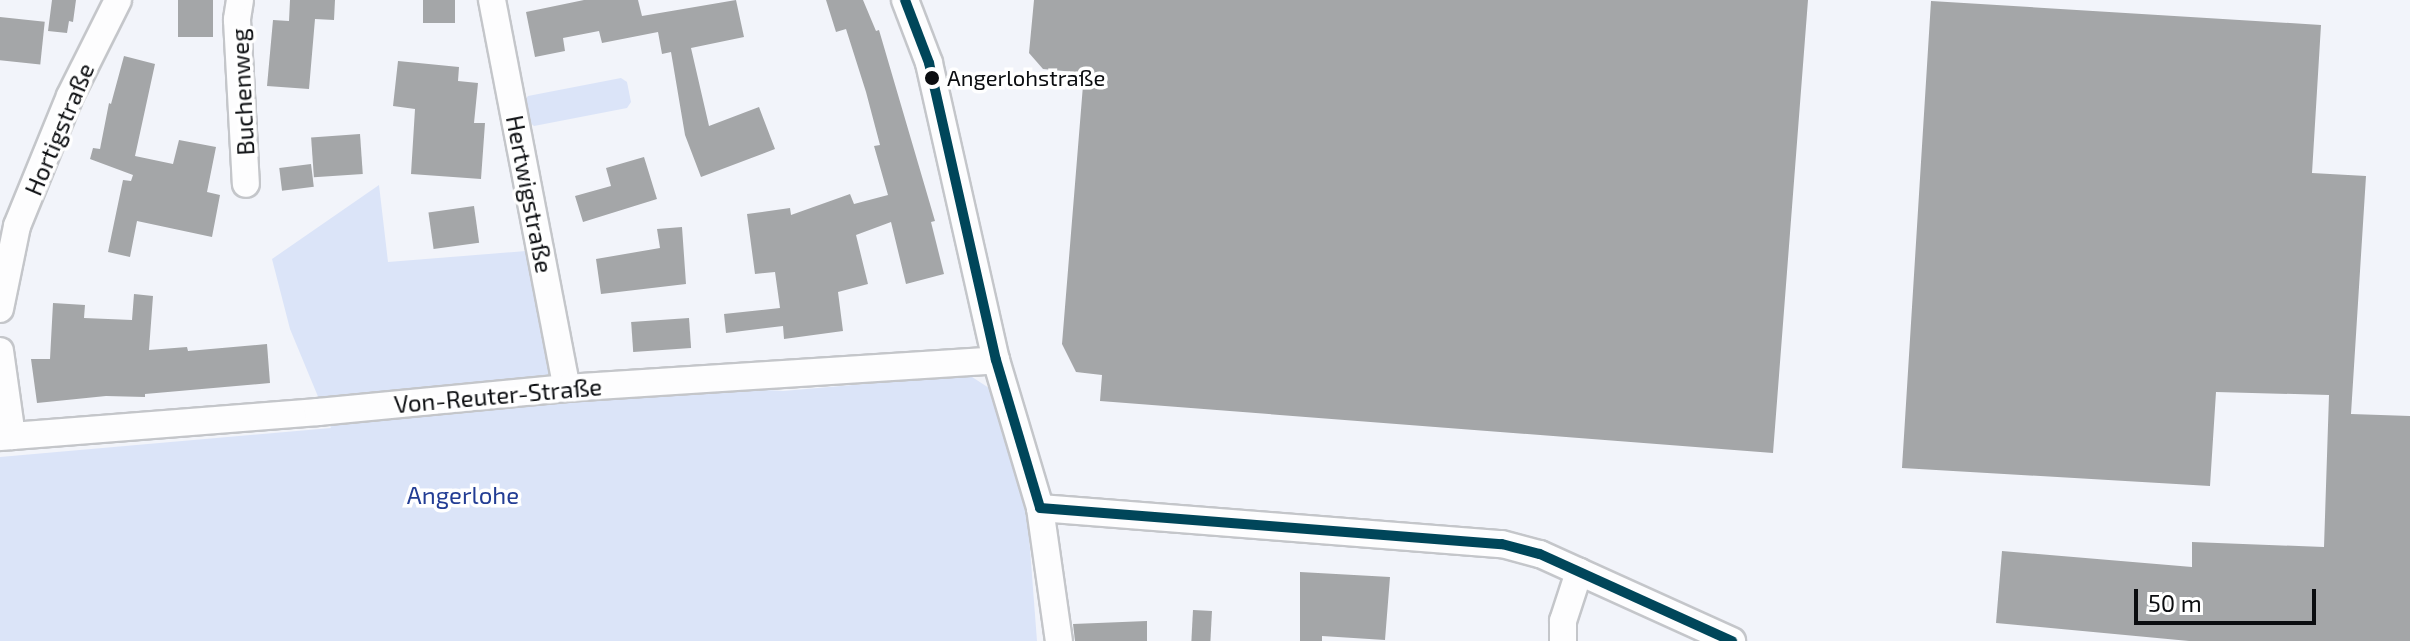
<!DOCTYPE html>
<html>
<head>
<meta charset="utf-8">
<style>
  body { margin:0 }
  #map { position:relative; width:2410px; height:641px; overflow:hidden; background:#f2f4fa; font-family:"Exo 2",sans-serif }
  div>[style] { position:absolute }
  .green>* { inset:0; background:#dbe4f8 }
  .building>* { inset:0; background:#a4a6a8; transform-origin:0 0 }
  .roads { filter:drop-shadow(2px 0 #c4c6ca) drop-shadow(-2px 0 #c4c6ca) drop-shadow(0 2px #c4c6ca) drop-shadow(0 -2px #c4c6ca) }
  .street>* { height:26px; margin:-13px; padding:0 13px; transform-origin:13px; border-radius:13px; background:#fdfdfe }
  .bus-1>* { height:10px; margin:-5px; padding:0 5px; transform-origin:5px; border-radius:5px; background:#00465a }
  .dots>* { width:22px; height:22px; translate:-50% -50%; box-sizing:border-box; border:4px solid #fff; border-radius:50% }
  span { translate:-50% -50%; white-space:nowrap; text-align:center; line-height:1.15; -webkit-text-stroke:7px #fff; paint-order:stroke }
  .bus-label { font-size:22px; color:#0b0d10 }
  .left { translate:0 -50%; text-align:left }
  .street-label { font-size:24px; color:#0b0d10 }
  .park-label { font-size:24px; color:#233d94 }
  .scale { position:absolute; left:2134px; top:589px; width:182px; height:36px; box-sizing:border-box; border:4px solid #0b0d10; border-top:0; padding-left:10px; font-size:24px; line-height:28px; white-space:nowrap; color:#0b0d10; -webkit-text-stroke:6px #fff; paint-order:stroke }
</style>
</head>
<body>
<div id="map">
  <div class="green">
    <i style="clip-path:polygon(621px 78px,627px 82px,631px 102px,627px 108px,534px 126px,529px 122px,525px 100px,528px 96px)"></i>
    <i style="clip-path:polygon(379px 185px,388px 262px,526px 251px,551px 378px,783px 391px,969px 375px,989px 388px,1025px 483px,1037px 641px,0 641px,0 457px,331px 428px,290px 329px,272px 259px)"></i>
  </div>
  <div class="building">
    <i style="clip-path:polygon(52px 0,76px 0,73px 22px,69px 21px,67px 33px,48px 31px)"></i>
    <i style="left:178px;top:0;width:35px;height:37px"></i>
    <i style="clip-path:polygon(290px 0,335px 0,334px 20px,315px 19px,309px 89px,267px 86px,273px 20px,289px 21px)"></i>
    <i style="left:423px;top:0;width:32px;height:23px"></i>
    <i style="clip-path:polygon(584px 0,638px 0,642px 16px,736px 0,744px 37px,691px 48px,709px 126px,759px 107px,775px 149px,701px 177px,685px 135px,671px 52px,662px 54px,658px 32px,602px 43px,599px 31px,563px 38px,565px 51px,535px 57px,526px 12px)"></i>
    <i style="clip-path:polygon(826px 0,863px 0,876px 31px,879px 30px,935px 221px,931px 222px,944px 274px,906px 284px,891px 222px,856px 235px,868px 284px,838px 292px,843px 331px,784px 339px,783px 326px,726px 333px,724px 314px,780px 308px,775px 272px,755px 274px,747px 214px,790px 208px,791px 215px,850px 194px,854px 204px,888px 195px,874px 146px,880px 145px,866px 92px,846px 29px,836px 32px)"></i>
    <i style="clip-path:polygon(1034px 0,1808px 0,1773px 453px,1100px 401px,1102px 375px,1076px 372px,1062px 344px,1084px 73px,1043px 69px,1029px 53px)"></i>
    <i style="clip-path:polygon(1931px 1px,2321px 25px,2312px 173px,2366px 176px,2351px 414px,2410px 416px,2410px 641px,2189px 641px,1996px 623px,2002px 551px,2192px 567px,2192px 542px,2324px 547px,2329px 395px,2216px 392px,2210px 486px,1902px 468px)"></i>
    <i style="left:0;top:17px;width:45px;height:43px;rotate:6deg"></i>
    <i style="clip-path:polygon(124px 56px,155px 64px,135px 156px,173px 164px,179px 140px,216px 147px,207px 192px,220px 195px,212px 237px,137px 221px,130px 257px,108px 252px,123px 180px,131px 181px,133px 175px,90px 159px,93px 148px,100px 149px,109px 103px,111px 104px)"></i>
    <i style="clip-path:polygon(398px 61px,459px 67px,458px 81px,478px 83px,474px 123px,485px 123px,481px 179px,411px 174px,415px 109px,393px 106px)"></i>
    <i style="left:360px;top:134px;width:40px;height:49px;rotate:86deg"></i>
    <i style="clip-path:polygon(644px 157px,657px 199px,583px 222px,575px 196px,611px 186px,606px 168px)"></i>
    <i style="left:311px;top:164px;width:23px;height:32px;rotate:83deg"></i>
    <i style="left:474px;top:206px;width:37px;height:46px;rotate:82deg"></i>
    <i style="clip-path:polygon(682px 227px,686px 284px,601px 294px,596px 259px,660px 248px,657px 229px)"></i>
    <i style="clip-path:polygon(134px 294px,153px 296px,149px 350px,187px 347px,188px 351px,267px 344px,270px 383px,145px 394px,145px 397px,106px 396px,37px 403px,31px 359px,50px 359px,53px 303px,85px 305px,84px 318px,132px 320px)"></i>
    <i style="left:689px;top:318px;width:30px;height:58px;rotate:86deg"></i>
    <i style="clip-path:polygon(1300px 572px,1390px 577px,1385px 640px,1322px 636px,1322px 641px,1300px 641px)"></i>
    <i style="left:1193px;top:610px;width:19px;height:31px;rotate:3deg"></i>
    <i style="clip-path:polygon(1147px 621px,1147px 641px,1075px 641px,1073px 624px)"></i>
  </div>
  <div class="roads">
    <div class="street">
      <i style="left:240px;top:0;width:20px;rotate:99deg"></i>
      <i style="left:237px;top:20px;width:164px;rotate:86.9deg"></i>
      <i style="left:492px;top:0;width:395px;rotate:79.1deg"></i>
      <i style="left:905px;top:0;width:67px;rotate:69.1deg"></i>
      <i style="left:929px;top:63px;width:304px;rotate:77.3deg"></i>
      <i style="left:996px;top:360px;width:154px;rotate:73.4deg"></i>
      <i style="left:1040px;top:508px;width:134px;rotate:81.9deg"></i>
      <i style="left:0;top:309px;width:85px;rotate:-78.4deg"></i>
      <i style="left:17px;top:226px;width:140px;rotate:-67.8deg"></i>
      <i style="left:70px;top:96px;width:107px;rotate:-63.4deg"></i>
      <i style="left:0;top:351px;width:86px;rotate:82deg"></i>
      <i style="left:0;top:437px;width:319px;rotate:-4.5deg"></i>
      <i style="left:318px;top:412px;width:250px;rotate:-5.5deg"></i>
      <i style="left:567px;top:388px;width:430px;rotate:-3.7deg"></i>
      <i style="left:1040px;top:508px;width:463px;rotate:4.5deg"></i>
      <i style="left:1502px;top:544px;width:39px;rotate:15deg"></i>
      <i style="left:1540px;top:554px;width:211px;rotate:24.4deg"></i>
      <i style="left:1563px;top:641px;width:20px;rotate:-90deg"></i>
      <i style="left:1563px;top:621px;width:52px;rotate:-71.9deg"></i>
    </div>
  </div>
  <div class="bus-1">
    <i style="left:905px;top:0;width:67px;rotate:69.1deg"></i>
    <i style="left:929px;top:63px;width:304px;rotate:77.3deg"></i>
    <i style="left:996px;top:360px;width:154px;rotate:73.4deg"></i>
    <i style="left:1040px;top:508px;width:463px;rotate:4.5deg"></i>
    <i style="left:1502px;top:544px;width:39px;rotate:15deg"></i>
    <i style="left:1540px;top:554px;width:211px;rotate:24.4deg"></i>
  </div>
  <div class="dots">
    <i style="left:932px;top:78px;background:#0b0d10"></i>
  </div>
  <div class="bus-label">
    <span class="left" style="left:947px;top:78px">Angerlohstraße</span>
  </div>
  <div class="street-label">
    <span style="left:242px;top:92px;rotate:-93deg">Buchenweg</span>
    <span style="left:59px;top:129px;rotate:-67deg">Hortigstraße</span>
    <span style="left:530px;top:194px;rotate:79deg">Hertwigstraße</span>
    <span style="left:498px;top:395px;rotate:-5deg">Von-Reuter-Straße</span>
  </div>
  <div class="park-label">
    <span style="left:463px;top:495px">Angerlohe</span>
  </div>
  <div class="scale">50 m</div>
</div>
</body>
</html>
